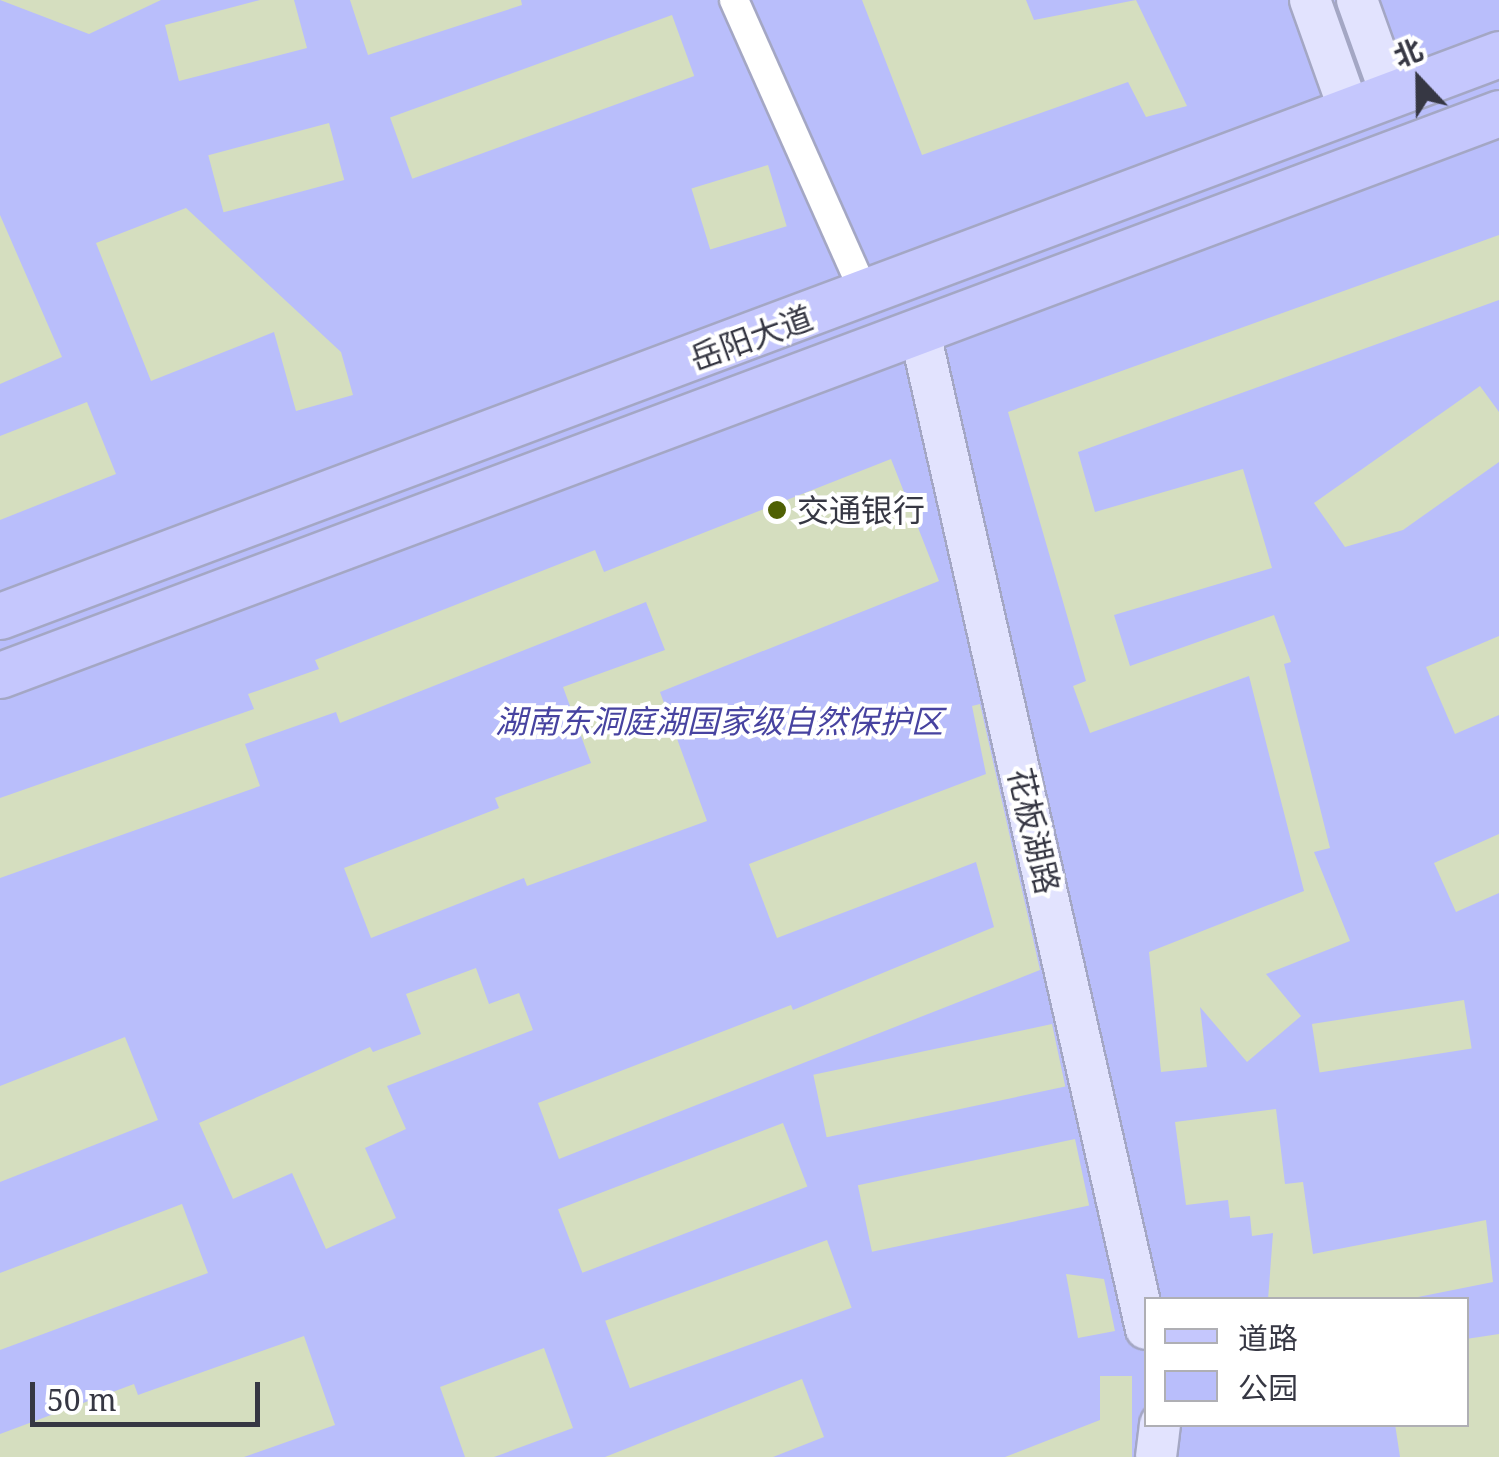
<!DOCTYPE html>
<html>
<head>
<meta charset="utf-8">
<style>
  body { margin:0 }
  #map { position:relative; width:1499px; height:1457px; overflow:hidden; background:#f0f1fe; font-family:"Noto Serif","Noto Sans SC",serif }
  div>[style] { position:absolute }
  .green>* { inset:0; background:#b9befb }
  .building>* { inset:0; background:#d5debf; transform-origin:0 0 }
  .roads { filter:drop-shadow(2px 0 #a4a7c4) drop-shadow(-2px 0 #a4a7c4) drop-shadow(0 2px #a4a7c4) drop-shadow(0 -2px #a4a7c4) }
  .street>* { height:28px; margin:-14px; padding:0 14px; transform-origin:14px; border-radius:14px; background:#fff }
  .secondary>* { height:40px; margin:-20px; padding:0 20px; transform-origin:20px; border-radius:20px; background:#e2e3fe }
  .primary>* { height:45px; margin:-22.5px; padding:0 22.5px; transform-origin:22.5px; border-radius:22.5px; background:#c5c7fd }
  .dots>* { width:28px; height:28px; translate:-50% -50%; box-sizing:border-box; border:5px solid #fff; border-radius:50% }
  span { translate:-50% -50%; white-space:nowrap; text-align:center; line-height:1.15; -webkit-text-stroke:8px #fff; paint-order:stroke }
  .street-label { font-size:32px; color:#363743 }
  .poi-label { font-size:32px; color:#363743 }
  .left { translate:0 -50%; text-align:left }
  .park-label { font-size:32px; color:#4743a0; font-style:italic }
  .legend { position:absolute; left:1144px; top:1297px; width:325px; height:130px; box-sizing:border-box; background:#fff; border:2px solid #afafb4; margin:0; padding:12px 18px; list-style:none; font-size:30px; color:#363743 }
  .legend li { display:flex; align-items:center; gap:20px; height:50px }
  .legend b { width:50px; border:2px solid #afafb4 }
  .north { position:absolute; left:1369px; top:30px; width:100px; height:100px; -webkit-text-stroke:8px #fff; paint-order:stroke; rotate:338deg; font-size:28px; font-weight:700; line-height:40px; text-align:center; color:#363743 }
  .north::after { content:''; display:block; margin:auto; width:35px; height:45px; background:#363743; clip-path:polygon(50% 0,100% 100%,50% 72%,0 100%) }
  .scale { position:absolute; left:30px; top:1382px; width:230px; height:45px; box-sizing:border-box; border:5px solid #363743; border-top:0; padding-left:12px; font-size:30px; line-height:35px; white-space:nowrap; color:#363743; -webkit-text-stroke:8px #fff; paint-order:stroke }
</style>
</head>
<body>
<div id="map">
  <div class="green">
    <i style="clip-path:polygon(evenodd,0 0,1499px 0,1499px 1457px,0 1457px,0 0,1146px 1300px,1466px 1300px,1466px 1424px,1146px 1424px,1146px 1300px)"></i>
  </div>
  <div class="building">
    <i style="clip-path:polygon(0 0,161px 0,89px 34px)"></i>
    <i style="clip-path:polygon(260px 0,294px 0,307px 48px,179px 81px,165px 25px)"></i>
    <i style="clip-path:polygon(350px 0,521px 0,522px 5px,368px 55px)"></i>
    <i style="clip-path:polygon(862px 0,1026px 0,1034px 20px,1136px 0,1187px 106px,1146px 117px,1128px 82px,922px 155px)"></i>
    <i style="left:672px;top:15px;width:65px;height:300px;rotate:70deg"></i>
    <i style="left:329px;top:123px;width:59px;height:125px;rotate:75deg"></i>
    <i style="left:768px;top:165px;width:64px;height:80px;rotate:73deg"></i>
    <i style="clip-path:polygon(186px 208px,341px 352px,353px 395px,296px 411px,274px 332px,151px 381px,96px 243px)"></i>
    <i style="clip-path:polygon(0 215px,62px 357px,0 384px)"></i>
    <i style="clip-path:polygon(1499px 235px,1499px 300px,1078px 452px,1095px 512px,1243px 469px,1272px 568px,1114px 615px,1130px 666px,1274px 615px,1291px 662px,1284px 664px,1330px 848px,1314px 852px,1350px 941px,1266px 974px,1301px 1016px,1247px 1062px,1200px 1007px,1207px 1067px,1161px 1072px,1149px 952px,1304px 891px,1249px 676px,1090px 733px,1073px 686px,1086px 681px,1008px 412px)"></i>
    <i style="clip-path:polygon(1480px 386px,1499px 412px,1499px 462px,1403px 530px,1345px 547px,1314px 503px)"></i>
    <i style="clip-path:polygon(87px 402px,116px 474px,0 520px,0 436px)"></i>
    <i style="clip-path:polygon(891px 459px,939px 581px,660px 692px,707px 821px,527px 886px,524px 878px,371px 938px,344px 868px,499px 808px,495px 798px,591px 763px,563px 687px,665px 650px,646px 602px,340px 723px,336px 712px,245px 744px,260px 786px,0 878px,0 798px,254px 709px,248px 694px,319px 669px,315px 660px,595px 550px,604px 572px)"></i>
    <i style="clip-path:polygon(1499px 636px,1499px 715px,1455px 734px,1426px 667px)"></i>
    <i style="clip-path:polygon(980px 704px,1040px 970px,559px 1159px,538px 1103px,791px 1005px,793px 1010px,994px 927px,976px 862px,777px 938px,749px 864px,986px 774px,972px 706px)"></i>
    <i style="clip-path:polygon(1499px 834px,1499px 893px,1456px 912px,1434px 863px)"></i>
    <i style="clip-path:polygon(476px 968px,489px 1004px,519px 993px,533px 1030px,387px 1086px,406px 1129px,365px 1148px,396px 1218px,326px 1249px,292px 1173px,233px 1199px,199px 1123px,370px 1047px,373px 1052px,421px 1034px,406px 994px)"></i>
    <i style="left:1464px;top:1000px;width:49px;height:154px;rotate:81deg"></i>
    <i style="left:1052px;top:1024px;width:64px;height:244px;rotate:78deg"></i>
    <i style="clip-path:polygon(125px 1037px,158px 1120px,0 1182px,0 1086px)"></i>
    <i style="clip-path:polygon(1276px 1109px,1285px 1184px,1303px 1182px,1313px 1254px,1486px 1220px,1493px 1282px,1403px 1300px,1268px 1300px,1273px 1233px,1252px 1236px,1250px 1216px,1230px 1218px,1228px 1200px,1186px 1205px,1175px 1122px)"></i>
    <i style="left:783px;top:1123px;width:68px;height:241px;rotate:69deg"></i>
    <i style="left:1075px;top:1139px;width:68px;height:222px;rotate:78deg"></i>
    <i style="clip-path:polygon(182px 1204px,208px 1273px,0 1350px,0 1273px)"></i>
    <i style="left:827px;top:1240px;width:72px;height:236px;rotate:70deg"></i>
    <i style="clip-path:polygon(1066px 1274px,1104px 1279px,1115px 1331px,1078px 1338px)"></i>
    <i style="clip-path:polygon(1499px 1334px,1499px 1457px,1400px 1457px,1395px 1424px,1466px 1424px,1466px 1339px)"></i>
    <i style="clip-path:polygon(304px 1336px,335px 1425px,244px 1457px,0 1457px,0 1434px,134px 1384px,138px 1395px)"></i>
    <i style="clip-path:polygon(544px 1348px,573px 1428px,494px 1457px,465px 1457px,440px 1387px)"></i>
    <i style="clip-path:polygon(1100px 1376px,1132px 1376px,1132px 1457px,1005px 1457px,1100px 1420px)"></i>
    <i style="clip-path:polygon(802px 1379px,824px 1437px,773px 1457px,605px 1457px)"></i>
  </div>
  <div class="roads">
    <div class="street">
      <i style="left:734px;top:0;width:324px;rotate:66deg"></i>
    </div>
    <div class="secondary">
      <i style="left:1310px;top:0;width:114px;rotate:70.4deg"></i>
      <i style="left:1357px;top:0;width:101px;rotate:70.3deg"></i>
      <i style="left:920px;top:333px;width:1021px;rotate:77.22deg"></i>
      <i style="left:1156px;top:1457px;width:33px;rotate:-83deg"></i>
    </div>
    <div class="primary">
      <i style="left:0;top:616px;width:1601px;rotate:-20.55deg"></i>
      <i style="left:0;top:675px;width:1601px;rotate:-20.55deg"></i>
    </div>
  </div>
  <div class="dots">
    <i style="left:777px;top:510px;background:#4f6003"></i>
  </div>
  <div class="street-label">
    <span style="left:751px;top:338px;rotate:-20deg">岳阳大道</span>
    <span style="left:1034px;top:831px;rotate:77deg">花板湖路</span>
  </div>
  <div class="poi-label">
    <span class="left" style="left:797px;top:510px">交通银行</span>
  </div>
  <div class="park-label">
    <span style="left:719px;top:721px">湖南东洞庭湖国家级自然保护区</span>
  </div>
  <ul class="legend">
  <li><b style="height:12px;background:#c5c7fd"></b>道路</li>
  <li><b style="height:28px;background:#b9befb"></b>公园</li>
  </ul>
  <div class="north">北</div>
  <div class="scale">50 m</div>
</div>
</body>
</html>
